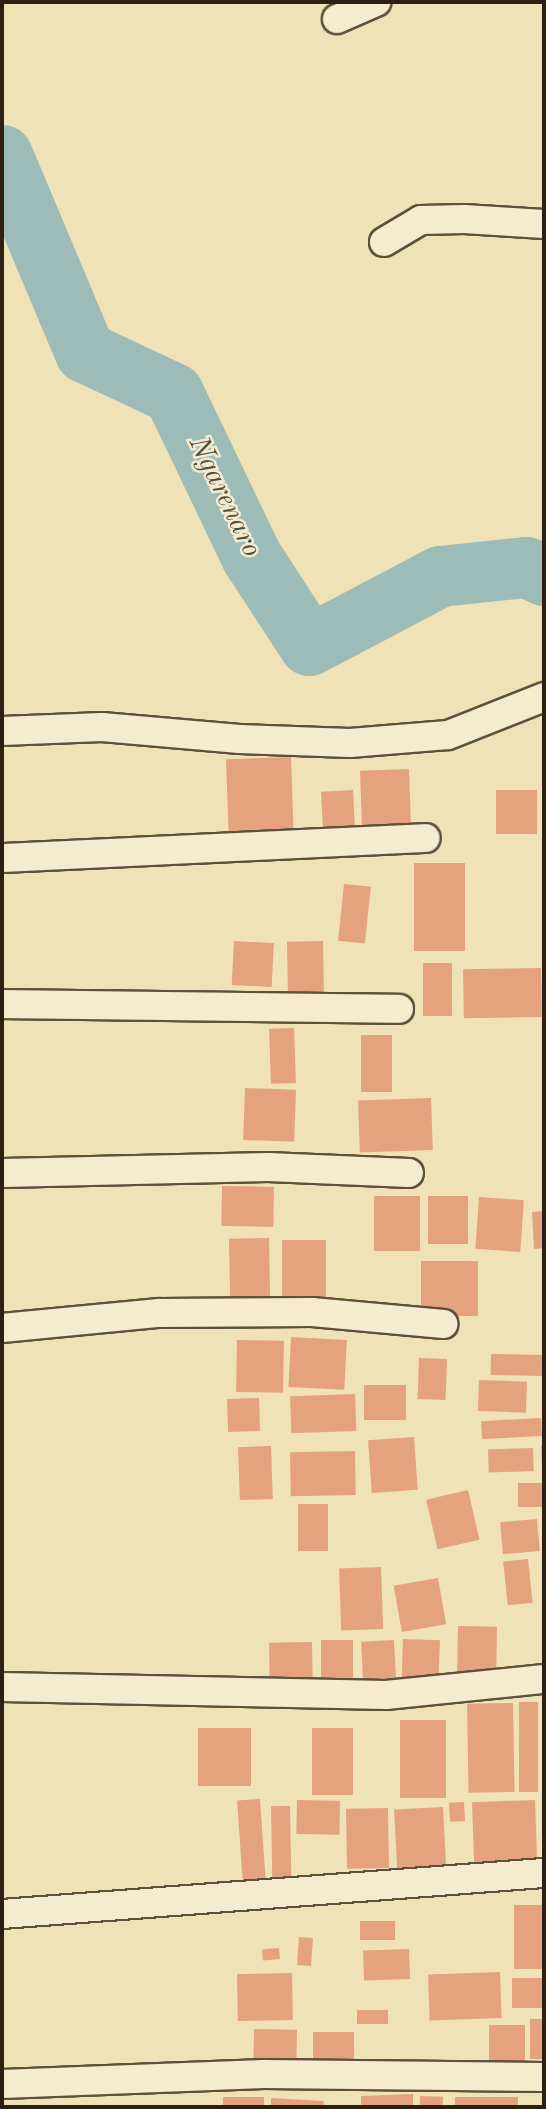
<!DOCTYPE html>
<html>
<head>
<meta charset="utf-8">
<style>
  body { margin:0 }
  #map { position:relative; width:546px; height:2109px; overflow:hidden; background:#efe2b7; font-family:"Old Standard TT",serif }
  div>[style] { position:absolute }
  .river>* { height:61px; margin:-30.5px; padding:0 30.5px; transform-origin:30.5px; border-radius:30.5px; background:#9dbcb7 }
  .building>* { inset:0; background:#e5a27e; transform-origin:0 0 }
  .roads { filter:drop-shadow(2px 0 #5e503b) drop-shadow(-2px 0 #5e503b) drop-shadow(0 2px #5e503b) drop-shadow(0 -2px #5e503b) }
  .minor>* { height:28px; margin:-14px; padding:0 14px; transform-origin:14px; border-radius:14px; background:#f5ecd0 }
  span { translate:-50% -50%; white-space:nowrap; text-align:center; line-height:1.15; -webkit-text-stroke:5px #f5ecd0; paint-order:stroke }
  .water-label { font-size:28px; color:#4f4e44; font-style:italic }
  .frame { position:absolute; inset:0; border:4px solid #2e1f12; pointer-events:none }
</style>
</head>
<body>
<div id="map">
  <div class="river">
    <i style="left:2px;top:155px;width:214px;rotate:67.2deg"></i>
    <i style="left:85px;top:352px;width:97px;rotate:25deg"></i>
    <i style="left:173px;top:393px;width:181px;rotate:64.4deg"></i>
    <i style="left:251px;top:556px;width:106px;rotate:56.9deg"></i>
    <i style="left:309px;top:645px;width:148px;rotate:-27.8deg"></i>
    <i style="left:440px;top:576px;width:86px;rotate:-6deg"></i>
    <i style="left:526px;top:567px;width:20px;rotate:24deg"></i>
  </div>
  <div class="building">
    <i style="left:291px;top:757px;width:74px;height:65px;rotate:88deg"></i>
    <i style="left:409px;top:769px;width:60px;height:49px;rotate:88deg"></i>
    <i style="left:353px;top:790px;width:39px;height:32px;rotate:87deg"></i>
    <i style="left:496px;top:790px;width:41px;height:44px"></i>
    <i style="left:414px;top:863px;width:51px;height:88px"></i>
    <i style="left:344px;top:884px;width:27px;height:57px;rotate:6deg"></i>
    <i style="left:234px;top:941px;width:40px;height:44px;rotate:3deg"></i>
    <i style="left:323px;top:941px;width:55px;height:36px;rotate:89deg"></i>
    <i style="left:423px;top:963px;width:29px;height:53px"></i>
    <i style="left:541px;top:968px;width:49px;height:78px;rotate:89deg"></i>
    <i style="left:294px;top:1028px;width:55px;height:25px;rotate:88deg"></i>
    <i style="left:361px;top:1035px;width:31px;height:57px"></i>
    <i style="left:245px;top:1088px;width:51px;height:52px;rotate:2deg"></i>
    <i style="left:431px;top:1098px;width:52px;height:73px;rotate:88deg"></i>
    <i style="left:222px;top:1186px;width:52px;height:40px;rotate:1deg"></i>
    <i style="left:374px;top:1196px;width:46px;height:55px"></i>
    <i style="left:428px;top:1196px;width:40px;height:48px"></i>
    <i style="left:479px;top:1197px;width:45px;height:52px;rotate:4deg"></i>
    <i style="clip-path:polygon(544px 1211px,544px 1248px,534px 1249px,532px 1212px)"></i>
    <i style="left:269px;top:1238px;width:62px;height:40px;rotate:89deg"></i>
    <i style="left:282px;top:1240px;width:44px;height:62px"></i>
    <i style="left:421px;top:1261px;width:57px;height:55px"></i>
    <i style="left:291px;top:1337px;width:56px;height:50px;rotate:3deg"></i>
    <i style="left:237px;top:1340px;width:47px;height:52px;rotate:1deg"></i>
    <i style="left:491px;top:1354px;width:53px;height:21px;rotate:1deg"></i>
    <i style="left:419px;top:1358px;width:28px;height:41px;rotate:2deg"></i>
    <i style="left:479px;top:1380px;width:48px;height:31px;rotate:2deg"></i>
    <i style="left:364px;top:1385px;width:42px;height:35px"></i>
    <i style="left:355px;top:1394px;width:37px;height:65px;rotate:88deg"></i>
    <i style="left:259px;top:1398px;width:33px;height:32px;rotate:88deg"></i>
    <i style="left:541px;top:1418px;width:18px;height:60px;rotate:87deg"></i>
    <i style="left:414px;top:1437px;width:53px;height:46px;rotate:86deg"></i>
    <i style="left:271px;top:1446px;width:53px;height:33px;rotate:88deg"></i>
    <i style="clip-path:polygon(541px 1446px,544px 1446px,544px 1465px,542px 1465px)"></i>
    <i style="left:533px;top:1448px;width:23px;height:45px;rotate:88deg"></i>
    <i style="left:355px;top:1451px;width:44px;height:65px;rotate:89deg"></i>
    <i style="left:544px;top:1483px;width:24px;height:26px;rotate:90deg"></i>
    <i style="left:468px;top:1490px;width:51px;height:43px;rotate:77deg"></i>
    <i style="left:298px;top:1504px;width:30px;height:47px"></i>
    <i style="left:537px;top:1519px;width:32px;height:37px;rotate:85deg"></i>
    <i style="left:528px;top:1559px;width:44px;height:25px;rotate:84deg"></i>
    <i style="left:381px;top:1567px;width:62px;height:42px;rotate:88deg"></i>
    <i style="left:438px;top:1578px;width:47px;height:45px;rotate:80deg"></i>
    <i style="left:458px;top:1626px;width:39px;height:52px;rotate:1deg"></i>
    <i style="left:403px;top:1639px;width:37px;height:39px;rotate:2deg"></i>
    <i style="left:353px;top:1640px;width:46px;height:32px;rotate:90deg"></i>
    <i style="left:394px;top:1640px;width:38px;height:33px;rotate:87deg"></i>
    <i style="left:312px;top:1642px;width:42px;height:43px;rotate:89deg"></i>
    <i style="left:519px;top:1702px;width:19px;height:90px"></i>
    <i style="left:513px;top:1703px;width:89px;height:46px;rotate:89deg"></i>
    <i style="left:400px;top:1720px;width:46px;height:78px"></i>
    <i style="left:198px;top:1728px;width:53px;height:58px"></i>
    <i style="left:312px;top:1728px;width:41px;height:67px"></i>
    <i style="left:260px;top:1799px;width:86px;height:23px;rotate:86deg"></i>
    <i style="left:297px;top:1800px;width:43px;height:34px;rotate:1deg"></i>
    <i style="left:535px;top:1800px;width:71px;height:63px;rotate:88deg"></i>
    <i style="left:464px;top:1802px;width:19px;height:15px;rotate:87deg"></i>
    <i style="left:290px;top:1806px;width:79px;height:19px;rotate:89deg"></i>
    <i style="left:443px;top:1807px;width:68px;height:49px;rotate:87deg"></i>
    <i style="left:388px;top:1808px;width:60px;height:42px;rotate:89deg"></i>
    <i style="left:514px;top:1905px;width:30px;height:64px"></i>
    <i style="left:395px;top:1921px;width:19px;height:35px;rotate:90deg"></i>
    <i style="left:299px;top:1937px;width:14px;height:28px;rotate:4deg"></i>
    <i style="left:279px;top:1948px;width:11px;height:17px;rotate:85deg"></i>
    <i style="left:409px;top:1949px;width:30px;height:46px;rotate:88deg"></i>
    <i style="left:500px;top:1972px;width:46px;height:72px;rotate:88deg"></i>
    <i style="left:292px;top:1973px;width:47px;height:55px;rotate:89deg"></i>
    <i style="left:544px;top:1978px;width:30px;height:32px;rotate:90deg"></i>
    <i style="left:357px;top:2010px;width:31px;height:14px"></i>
    <i style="left:530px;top:2019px;width:14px;height:40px"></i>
    <i style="left:489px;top:2025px;width:36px;height:44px"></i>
    <i style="left:254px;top:2029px;width:43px;height:40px;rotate:1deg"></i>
    <i style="left:313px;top:2032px;width:41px;height:35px"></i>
    <i style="clip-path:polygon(413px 2094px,413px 2107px,361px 2107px,361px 2096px)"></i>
    <i style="left:420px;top:2096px;width:23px;height:11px;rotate:2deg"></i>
    <i style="left:223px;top:2097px;width:41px;height:10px"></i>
    <i style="left:455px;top:2097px;width:63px;height:10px"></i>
    <i style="clip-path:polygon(271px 2098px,324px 2101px,323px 2107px,271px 2107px)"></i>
  </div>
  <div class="roads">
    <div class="minor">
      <i style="left:337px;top:19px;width:43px;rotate:-23.6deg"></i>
      <i style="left:384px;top:242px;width:43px;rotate:-30.7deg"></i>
      <i style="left:421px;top:220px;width:43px;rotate:-1.3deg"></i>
      <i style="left:464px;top:219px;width:80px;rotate:3.6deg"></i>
      <i style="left:2px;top:731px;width:100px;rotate:-2.3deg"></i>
      <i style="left:102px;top:727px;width:138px;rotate:5deg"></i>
      <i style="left:239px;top:739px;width:111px;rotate:2.1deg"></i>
      <i style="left:350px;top:743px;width:98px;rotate:-4.7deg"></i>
      <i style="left:448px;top:735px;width:103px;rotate:-21.6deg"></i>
      <i style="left:2px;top:858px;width:424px;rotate:-2.7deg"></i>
      <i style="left:2px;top:1004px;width:397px;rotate:0.7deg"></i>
      <i style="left:2px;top:1173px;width:266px;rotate:-1.3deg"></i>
      <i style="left:268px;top:1167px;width:141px;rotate:2.4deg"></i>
      <i style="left:2px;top:1328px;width:158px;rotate:-5.5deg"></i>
      <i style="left:159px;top:1313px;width:153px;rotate:-0.4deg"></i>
      <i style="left:312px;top:1312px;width:132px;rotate:5.2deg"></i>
      <i style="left:2px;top:1687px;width:384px;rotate:1.2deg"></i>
      <i style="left:386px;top:1695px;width:159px;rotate:-5.8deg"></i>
      <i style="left:2px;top:1914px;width:544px;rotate:-4.33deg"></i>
      <i style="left:2px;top:2084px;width:262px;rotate:-2.2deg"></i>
      <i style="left:264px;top:2074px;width:280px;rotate:0.6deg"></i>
    </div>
  </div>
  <div class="water-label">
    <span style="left:224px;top:497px;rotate:64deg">Ngarenaro</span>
  </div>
  <div class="frame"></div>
</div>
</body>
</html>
